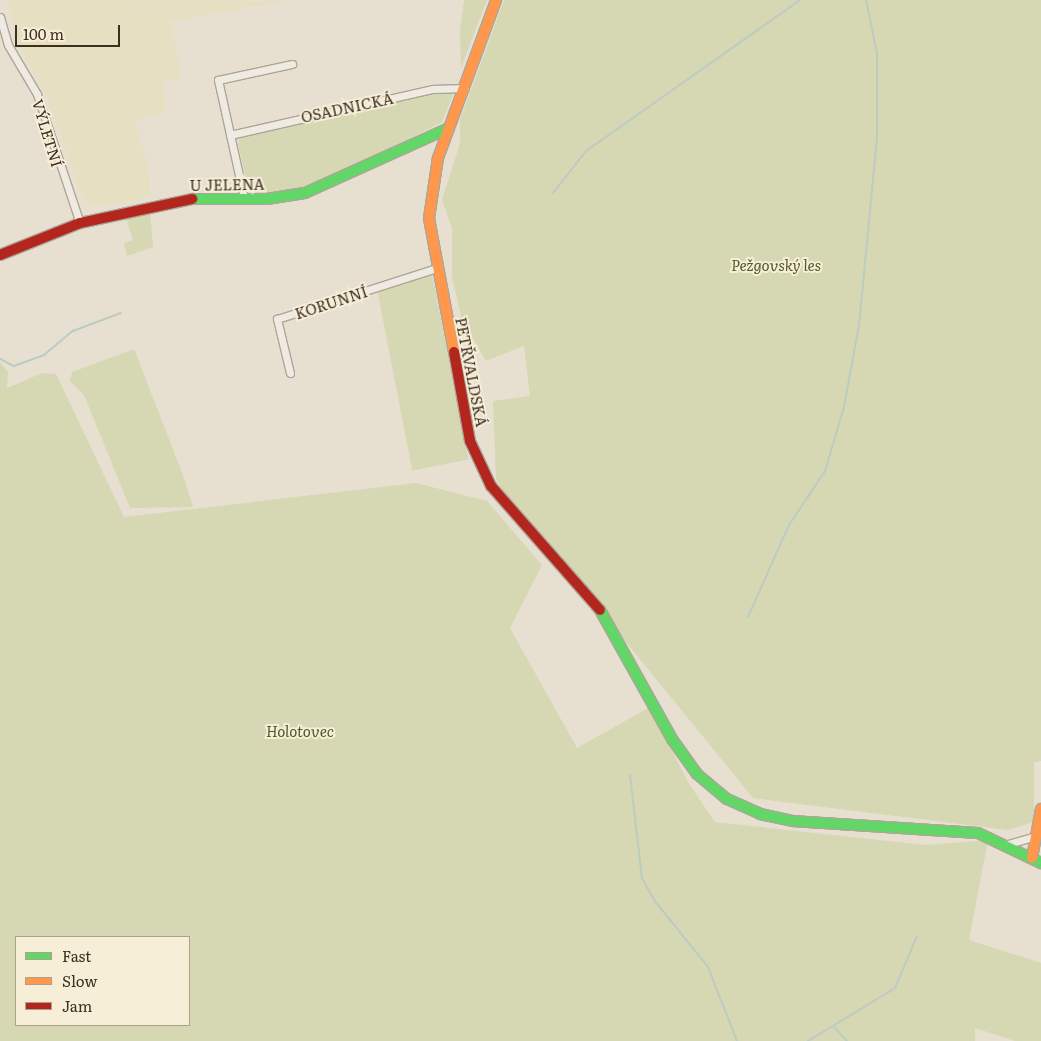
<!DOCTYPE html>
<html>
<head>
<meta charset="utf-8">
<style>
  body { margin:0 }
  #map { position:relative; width:1041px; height:1041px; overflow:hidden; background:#e7e0d1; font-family:Literata,serif }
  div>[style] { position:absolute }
  .farmland>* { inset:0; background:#e6dfc2 }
  .green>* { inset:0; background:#d6d7b3; transform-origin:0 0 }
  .stream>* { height:2px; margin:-1px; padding:0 1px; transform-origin:1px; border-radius:1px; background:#bcccc2 }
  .roads { filter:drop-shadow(1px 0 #ada599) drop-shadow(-1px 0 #ada599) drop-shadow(0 1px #ada599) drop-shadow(0 -1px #ada599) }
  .street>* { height:7px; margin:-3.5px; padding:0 3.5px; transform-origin:3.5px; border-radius:3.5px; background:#efebe3 }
  .fast>* { height:10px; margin:-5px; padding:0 5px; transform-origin:5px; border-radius:5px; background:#63d668 }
  .slow>* { height:10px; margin:-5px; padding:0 5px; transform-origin:5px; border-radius:5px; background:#ff974d }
  .jam>* { height:10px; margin:-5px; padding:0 5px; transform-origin:5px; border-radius:5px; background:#b3261e }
  span { translate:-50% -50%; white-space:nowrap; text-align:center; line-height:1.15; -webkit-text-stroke:4px #f7eed8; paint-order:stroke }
  .street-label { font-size:15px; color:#3d2e20 }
  .park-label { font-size:15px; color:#4d5a26; font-style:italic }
  .legend { position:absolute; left:15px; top:936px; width:175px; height:90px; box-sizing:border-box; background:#f7eed8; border:1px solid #ada18e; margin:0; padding:6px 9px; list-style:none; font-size:15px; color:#3d2e20 }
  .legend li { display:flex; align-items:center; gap:10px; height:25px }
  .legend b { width:25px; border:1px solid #ada18e }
  .scale { position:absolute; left:15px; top:25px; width:105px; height:22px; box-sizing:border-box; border:2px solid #3d2e20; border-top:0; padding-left:6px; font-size:15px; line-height:18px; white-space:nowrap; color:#3d2e20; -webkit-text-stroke:4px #f7eed8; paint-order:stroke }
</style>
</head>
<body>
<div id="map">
  <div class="farmland">
    <i style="clip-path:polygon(8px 0,239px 1px,291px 0,170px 21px,182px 78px,163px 83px,166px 111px,134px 121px,149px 167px,151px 197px,97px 207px,88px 205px,80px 192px,48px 98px,20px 48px)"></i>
  </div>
  <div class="green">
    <i style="clip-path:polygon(464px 0,487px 0,461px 68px,460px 30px)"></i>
    <i style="clip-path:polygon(504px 0,1041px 0,1041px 761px,1034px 762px,1034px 822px,1008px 830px,753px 798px,503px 491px,496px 478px,493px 401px,530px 396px,524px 346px,486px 361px,462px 320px,452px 277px,452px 228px,442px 200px,460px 143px,460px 120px)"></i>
    <i style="clip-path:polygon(447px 91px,453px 95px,442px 122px,369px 159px,317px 184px,287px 191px,258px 194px,248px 187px,238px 144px,241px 134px)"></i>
    <i style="clip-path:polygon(150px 210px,153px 247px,127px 256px,124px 243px,133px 240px,125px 215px)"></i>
    <i style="left:432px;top:273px;width:190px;height:57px;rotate:79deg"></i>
    <i style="clip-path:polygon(134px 349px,183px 475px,193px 507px,130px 508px,84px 395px,70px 381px,72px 372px)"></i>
    <i style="clip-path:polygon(evenodd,0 362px,8px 372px,7px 388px,42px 373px,56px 374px,124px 517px,416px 483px,487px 501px,542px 565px,510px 628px,577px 748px,650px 707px,689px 784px,715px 822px,925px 845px,988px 840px,969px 940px,1041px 963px,1041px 1041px,1015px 1041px,975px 1028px,975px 1041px,0 1041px,0 362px,16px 937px,189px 937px,189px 1025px,16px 1025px,16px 937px)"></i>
  </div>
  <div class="stream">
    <i style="left:553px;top:193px;width:53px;rotate:-51.8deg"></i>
    <i style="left:586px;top:151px;width:262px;rotate:-35.2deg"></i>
    <i style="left:0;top:359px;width:16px;rotate:27deg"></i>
    <i style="left:14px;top:366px;width:32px;rotate:-20deg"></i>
    <i style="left:44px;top:355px;width:38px;rotate:-40deg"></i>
    <i style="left:73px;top:331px;width:51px;rotate:-20.6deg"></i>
    <i style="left:748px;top:617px;width:101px;rotate:-66deg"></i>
    <i style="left:789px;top:525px;width:65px;rotate:-56.3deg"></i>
    <i style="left:825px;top:471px;width:67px;rotate:-73.5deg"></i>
    <i style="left:844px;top:407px;width:83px;rotate:-79.6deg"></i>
    <i style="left:859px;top:325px;width:189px;rotate:-84.5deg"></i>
    <i style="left:877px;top:137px;width:84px;rotate:-90deg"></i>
    <i style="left:877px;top:53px;width:54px;rotate:-101.7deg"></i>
    <i style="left:630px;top:775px;width:104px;rotate:83.4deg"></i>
    <i style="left:642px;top:878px;width:25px;rotate:61deg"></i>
    <i style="left:654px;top:900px;width:86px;rotate:51.1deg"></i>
    <i style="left:708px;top:967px;width:79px;rotate:68.6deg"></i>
    <i style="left:833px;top:1026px;width:21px;rotate:47deg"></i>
    <i style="left:808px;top:1041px;width:102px;rotate:-31.3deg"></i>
    <i style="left:895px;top:988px;width:56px;rotate:-67.1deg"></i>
  </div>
  <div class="roads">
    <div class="street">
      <i style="left:0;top:17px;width:29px;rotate:74deg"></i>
      <i style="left:8px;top:45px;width:57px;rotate:59.4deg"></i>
      <i style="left:37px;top:94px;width:136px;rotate:71.6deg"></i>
      <i style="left:230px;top:135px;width:208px;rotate:-12.8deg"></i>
      <i style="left:433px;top:89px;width:32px;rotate:-2deg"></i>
      <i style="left:244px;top:198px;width:121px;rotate:-102.4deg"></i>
      <i style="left:218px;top:80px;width:76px;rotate:-12.2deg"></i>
      <i style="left:290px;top:373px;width:56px;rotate:-103.5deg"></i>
      <i style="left:277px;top:319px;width:168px;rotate:-17.7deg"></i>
      <i style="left:1005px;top:845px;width:32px;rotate:-16deg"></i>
    </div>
    <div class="fast">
      <i style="left:192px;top:199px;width:75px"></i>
      <i style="left:267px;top:199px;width:38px;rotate:-9deg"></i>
      <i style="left:305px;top:193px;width:158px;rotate:-24.3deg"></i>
      <i style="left:600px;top:610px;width:148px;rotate:60.8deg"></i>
      <i style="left:672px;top:739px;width:43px;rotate:54.5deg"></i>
      <i style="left:697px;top:774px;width:39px;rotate:40deg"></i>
      <i style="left:727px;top:799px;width:36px;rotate:24deg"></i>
      <i style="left:760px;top:814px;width:33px;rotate:12deg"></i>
      <i style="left:792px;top:821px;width:186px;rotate:3.7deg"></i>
      <i style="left:978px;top:833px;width:70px;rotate:25.5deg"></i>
    </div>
    <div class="slow">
      <i style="left:454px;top:352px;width:136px;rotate:-100.6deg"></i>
      <i style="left:429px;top:218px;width:61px;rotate:-81.5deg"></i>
      <i style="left:438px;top:158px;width:168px;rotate:-69.8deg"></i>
      <i style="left:1032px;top:858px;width:50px;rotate:-79.6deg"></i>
    </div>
    <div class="jam">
      <i style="left:0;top:255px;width:86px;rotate:-21.8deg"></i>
      <i style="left:80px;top:223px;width:115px;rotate:-12.1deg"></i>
      <i style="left:454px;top:352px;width:90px;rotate:79.8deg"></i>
      <i style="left:470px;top:441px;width:50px;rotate:65deg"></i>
      <i style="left:491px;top:486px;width:165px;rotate:48.7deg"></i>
    </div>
  </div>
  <div class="street-label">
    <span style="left:347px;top:107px;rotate:-12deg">OSADNICKÁ</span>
    <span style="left:48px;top:133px;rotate:73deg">VÝLETNÍ</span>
    <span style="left:227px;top:184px;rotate:-1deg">U JELENA</span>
    <span style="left:331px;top:302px;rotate:-18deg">KORUNNÍ</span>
    <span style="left:472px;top:372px;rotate:79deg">PETŘVALDSKÁ</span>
  </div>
  <div class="park-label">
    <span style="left:776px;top:265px">Pežgovský les</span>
    <span style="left:300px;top:731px">Holotovec</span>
  </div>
  <ul class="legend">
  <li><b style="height:6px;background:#63d668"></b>Fast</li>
  <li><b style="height:6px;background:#ff974d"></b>Slow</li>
  <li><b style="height:6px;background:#b3261e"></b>Jam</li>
  </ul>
  <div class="scale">100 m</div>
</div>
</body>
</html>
